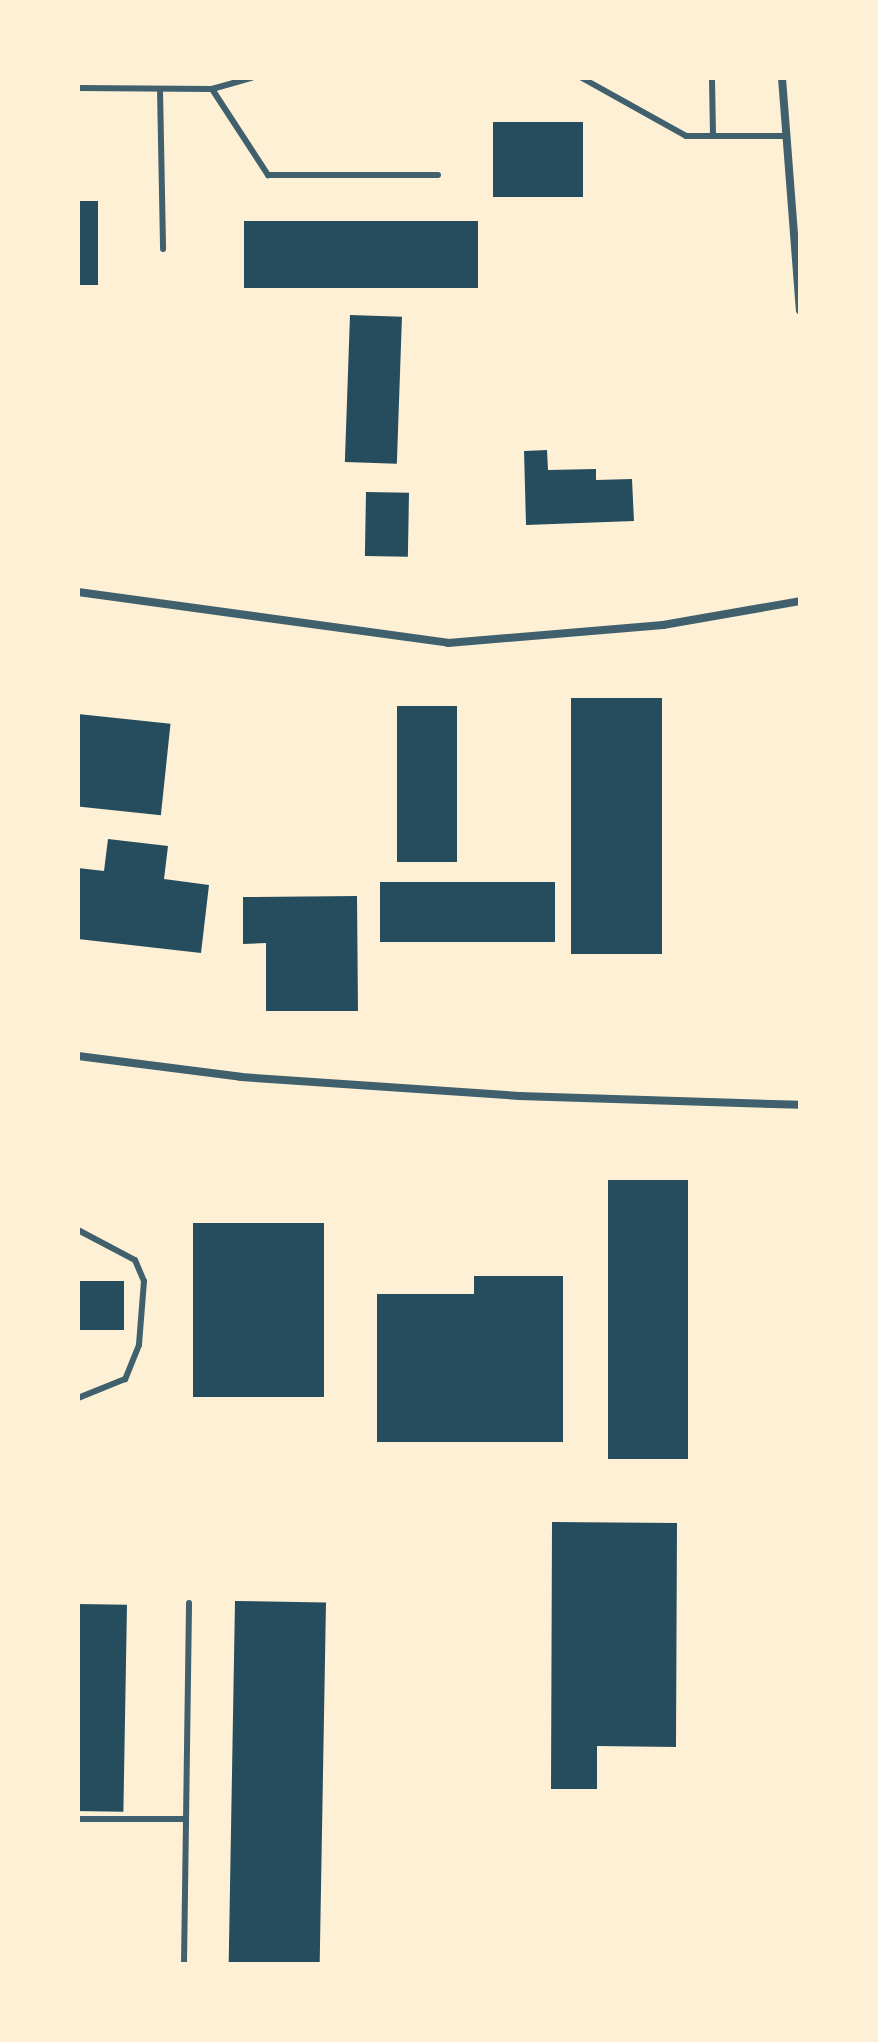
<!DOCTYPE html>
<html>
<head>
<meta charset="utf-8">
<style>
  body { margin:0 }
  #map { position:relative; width:878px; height:2042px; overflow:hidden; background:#fdf0d5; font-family:Barlow,sans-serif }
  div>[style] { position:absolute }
  .building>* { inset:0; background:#264d5e; transform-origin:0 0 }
  .service>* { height:6px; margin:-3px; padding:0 3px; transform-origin:3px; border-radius:3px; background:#3f606c }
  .minor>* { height:8px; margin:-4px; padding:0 4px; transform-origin:4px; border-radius:4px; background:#3f606c }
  span { translate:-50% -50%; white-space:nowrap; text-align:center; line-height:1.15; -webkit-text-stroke:6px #fdf0d5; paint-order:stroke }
  .frame { position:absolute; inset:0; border:80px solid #fdf0d5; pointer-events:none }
</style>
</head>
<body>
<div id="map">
  <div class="building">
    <i style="left:493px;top:122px;width:90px;height:75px"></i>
    <i style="left:78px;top:201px;width:20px;height:84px"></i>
    <i style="left:244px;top:221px;width:234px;height:67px"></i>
    <i style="left:350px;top:315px;width:52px;height:147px;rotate:2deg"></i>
    <i style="clip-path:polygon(547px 450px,548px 470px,596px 469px,596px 480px,632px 479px,634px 521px,526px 525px,524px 451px)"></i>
    <i style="left:366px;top:492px;width:43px;height:64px;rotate:1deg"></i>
    <i style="left:571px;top:698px;width:91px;height:256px"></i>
    <i style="left:397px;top:706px;width:60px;height:156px"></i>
    <i style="left:78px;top:714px;width:93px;height:92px;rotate:6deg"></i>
    <i style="clip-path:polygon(108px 839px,168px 846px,164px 879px,209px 885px,201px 953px,78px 939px,78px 868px,104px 871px)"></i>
    <i style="left:380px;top:882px;width:175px;height:60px"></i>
    <i style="clip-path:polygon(357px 896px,358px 1011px,266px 1011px,266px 943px,243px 944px,243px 897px)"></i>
    <i style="left:608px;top:1180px;width:80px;height:279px"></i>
    <i style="left:193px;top:1223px;width:131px;height:174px"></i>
    <i style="clip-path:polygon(474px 1276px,563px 1276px,563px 1442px,377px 1442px,377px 1294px,474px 1294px)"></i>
    <i style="left:78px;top:1281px;width:46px;height:49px"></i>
    <i style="clip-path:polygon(552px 1522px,677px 1523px,676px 1747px,597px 1746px,597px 1789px,551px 1789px)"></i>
    <i style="left:235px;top:1601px;width:91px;height:363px;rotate:1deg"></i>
    <i style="left:78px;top:1604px;width:49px;height:207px;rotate:1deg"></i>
  </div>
  <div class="service">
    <i style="left:582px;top:78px;width:119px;rotate:29.1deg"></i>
    <i style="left:686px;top:136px;width:101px"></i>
    <i style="left:712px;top:78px;width:58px;rotate:89deg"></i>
    <i style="left:78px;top:88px;width:134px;rotate:0.4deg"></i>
    <i style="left:212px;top:89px;width:41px;rotate:-15.8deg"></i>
    <i style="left:160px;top:89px;width:160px;rotate:88.9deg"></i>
    <i style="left:212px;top:89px;width:103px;rotate:56.9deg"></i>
    <i style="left:268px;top:175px;width:170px"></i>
    <i style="left:78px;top:1230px;width:64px;rotate:27.8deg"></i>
    <i style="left:135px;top:1260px;width:23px;rotate:67deg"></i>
    <i style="left:144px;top:1281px;width:64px;rotate:94.5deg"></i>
    <i style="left:139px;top:1345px;width:37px;rotate:112deg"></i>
    <i style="left:125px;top:1379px;width:51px;rotate:158deg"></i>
    <i style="left:78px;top:1819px;width:108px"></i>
    <i style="left:184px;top:1964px;width:361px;rotate:-89.2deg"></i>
  </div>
  <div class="minor">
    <i style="left:782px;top:78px;width:233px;rotate:85.6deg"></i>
    <i style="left:78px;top:592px;width:373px;rotate:7.8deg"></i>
    <i style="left:448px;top:643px;width:216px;rotate:-4.8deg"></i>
    <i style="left:663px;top:625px;width:139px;rotate:-9.9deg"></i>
    <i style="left:78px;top:1056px;width:164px;rotate:7.3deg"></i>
    <i style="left:241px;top:1077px;width:279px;rotate:3.9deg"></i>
    <i style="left:519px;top:1096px;width:281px;rotate:1.8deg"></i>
  </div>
  <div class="frame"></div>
</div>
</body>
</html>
